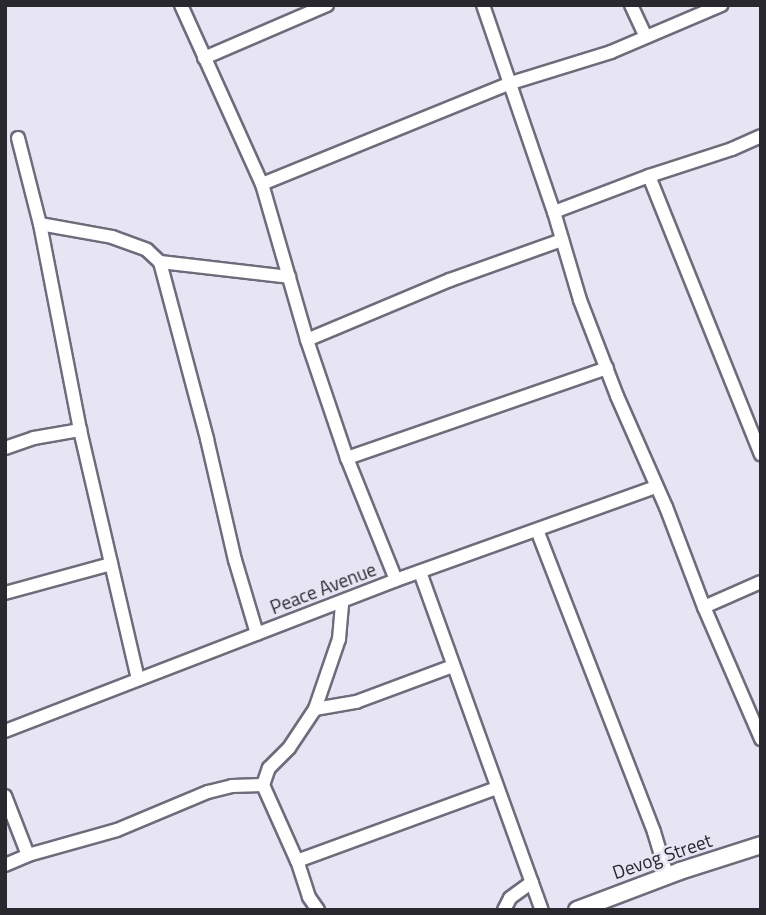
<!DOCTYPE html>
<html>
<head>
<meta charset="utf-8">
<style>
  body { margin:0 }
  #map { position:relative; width:766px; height:915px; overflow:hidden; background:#e7e5f4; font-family:"Titillium Web",sans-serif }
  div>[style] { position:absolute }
  .roads { filter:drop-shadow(2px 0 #6e6c7a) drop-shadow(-2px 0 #6e6c7a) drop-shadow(0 2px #6e6c7a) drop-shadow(0 -2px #6e6c7a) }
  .street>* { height:12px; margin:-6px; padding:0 6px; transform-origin:6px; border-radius:6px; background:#fff }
  .secondary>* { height:16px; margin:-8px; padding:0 8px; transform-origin:8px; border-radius:8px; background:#fff }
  span { translate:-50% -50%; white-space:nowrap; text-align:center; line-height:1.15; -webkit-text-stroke:5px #e7e5f4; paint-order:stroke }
  .street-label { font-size:19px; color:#29282e }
  .frame { position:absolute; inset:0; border:7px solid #29282e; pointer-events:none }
</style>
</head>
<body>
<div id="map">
  <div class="roads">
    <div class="street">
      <i style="left:181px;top:5px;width:196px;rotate:65.7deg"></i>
      <i style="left:262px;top:184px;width:162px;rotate:73.9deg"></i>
      <i style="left:307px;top:340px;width:125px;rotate:71.3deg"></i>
      <i style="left:347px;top:458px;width:131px;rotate:68.1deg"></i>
      <i style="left:483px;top:5px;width:219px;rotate:71.1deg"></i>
      <i style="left:554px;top:212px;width:92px;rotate:73.5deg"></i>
      <i style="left:580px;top:300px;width:103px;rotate:68.9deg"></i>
      <i style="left:617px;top:396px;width:121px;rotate:66.2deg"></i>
      <i style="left:666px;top:507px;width:107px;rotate:69.2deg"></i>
      <i style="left:704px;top:607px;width:144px;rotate:66.6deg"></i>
      <i style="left:631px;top:5px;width:35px;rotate:65deg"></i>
      <i style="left:204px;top:58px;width:134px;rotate:-23.3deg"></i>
      <i style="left:18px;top:138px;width:89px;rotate:75.7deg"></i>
      <i style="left:40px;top:224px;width:210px;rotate:79deg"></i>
      <i style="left:80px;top:430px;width:256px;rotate:76.9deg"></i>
      <i style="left:649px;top:176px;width:300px;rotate:68.1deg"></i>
      <i style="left:262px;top:184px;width:269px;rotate:-22.1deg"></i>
      <i style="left:511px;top:83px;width:105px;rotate:-17.2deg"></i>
      <i style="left:611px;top:52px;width:120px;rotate:-23.1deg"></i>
      <i style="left:554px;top:212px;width:102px;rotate:-20.8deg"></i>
      <i style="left:649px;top:176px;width:87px;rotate:-18deg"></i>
      <i style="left:732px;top:149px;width:32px;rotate:-24deg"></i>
      <i style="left:40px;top:224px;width:73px;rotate:10.2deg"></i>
      <i style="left:112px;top:237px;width:37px;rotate:20deg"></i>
      <i style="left:147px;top:250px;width:18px;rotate:43deg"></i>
      <i style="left:160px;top:262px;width:130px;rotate:6.6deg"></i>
      <i style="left:160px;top:262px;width:183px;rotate:75.1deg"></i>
      <i style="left:207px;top:439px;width:124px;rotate:77deg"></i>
      <i style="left:235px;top:560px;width:77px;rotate:73.4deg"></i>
      <i style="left:307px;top:340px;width:155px;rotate:-22.8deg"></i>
      <i style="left:450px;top:280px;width:119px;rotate:-19.7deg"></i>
      <i style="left:5px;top:448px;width:31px;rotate:-19deg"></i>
      <i style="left:34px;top:438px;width:47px;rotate:-9.9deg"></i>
      <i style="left:347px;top:458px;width:275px;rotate:-19.1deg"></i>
      <i style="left:537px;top:530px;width:324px;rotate:68.8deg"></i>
      <i style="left:654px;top:832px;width:45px;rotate:73.2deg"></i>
      <i style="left:420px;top:572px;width:359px;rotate:70.2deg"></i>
      <i style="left:5px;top:593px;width:110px;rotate:-15.3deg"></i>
      <i style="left:704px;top:607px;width:62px;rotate:-23.7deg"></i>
      <i style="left:315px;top:709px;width:42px;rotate:-9.7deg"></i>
      <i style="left:356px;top:702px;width:103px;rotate:-20.4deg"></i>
      <i style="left:5px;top:731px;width:419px;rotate:-21.1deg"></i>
      <i style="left:396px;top:580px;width:276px;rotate:-19.7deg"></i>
      <i style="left:5px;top:796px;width:63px;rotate:68.7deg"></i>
      <i style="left:297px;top:861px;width:213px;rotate:-20.1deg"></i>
      <i style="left:5px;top:865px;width:25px;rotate:-23deg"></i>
      <i style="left:28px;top:855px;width:92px;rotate:-15.7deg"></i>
      <i style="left:117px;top:830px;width:99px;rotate:-22.7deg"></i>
      <i style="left:208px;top:792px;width:25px;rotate:-14deg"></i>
      <i style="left:232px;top:786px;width:31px;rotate:-2deg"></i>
      <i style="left:318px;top:910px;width:16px;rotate:-125deg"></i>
      <i style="left:309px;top:897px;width:38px;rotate:-108deg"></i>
      <i style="left:297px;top:861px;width:83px;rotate:-114.1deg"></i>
      <i style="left:263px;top:785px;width:18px;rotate:-71deg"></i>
      <i style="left:269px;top:768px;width:28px;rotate:-45deg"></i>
      <i style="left:289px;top:748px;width:47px;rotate:-56.3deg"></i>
      <i style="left:315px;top:709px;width:74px;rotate:-71.1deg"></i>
      <i style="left:339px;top:639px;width:37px;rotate:-85deg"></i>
      <i style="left:504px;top:910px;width:13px;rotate:-63deg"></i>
      <i style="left:510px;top:898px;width:27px;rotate:-36deg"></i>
    </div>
    <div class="secondary">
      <i style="left:577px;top:910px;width:110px;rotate:-20.7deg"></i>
      <i style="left:680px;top:871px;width:85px;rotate:-17.8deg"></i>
    </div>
  </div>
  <div class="street-label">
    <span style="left:323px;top:588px;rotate:-21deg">Peace Avenue</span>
    <span style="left:662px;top:856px;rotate:-19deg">Devog Street</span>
  </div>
  <div class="frame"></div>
</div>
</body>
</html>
